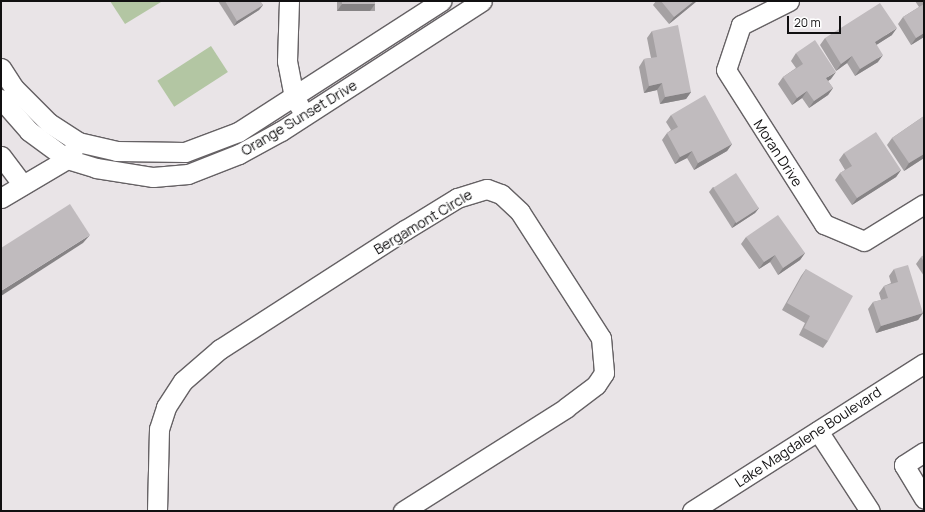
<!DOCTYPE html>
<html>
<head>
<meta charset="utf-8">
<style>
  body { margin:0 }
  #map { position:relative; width:925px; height:512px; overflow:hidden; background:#e9e4e7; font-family:Manrope,sans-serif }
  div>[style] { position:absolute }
  .green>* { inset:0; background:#b3c6a3; transform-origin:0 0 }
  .roads { filter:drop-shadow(1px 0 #656164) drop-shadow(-1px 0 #656164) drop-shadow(0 1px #656164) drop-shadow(0 -1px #656164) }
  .minor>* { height:19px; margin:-9.5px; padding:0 9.5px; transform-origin:9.5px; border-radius:9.5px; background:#fff }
  .wall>* { inset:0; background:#a5a1a3; transform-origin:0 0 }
  .shaded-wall>* { inset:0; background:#868385 }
  .building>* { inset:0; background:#c0bbbe; transform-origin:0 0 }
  span { translate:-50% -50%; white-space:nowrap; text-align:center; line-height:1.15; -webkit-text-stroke:3.5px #fff; paint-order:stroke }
  .street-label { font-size:14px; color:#111011 }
  .frame { position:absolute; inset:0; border:2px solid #111011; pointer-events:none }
  .scale { position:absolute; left:787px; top:16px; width:54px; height:18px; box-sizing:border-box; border:2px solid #111011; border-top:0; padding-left:5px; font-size:12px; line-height:14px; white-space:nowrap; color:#111011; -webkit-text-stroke:3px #fff; paint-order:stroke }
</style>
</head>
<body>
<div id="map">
  <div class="green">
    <i style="clip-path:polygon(110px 1px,160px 1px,161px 2px,125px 24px)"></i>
    <i style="left:211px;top:46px;width:31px;height:64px;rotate:57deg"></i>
  </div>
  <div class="roads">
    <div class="minor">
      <i style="left:289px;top:1px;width:60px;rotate:91.9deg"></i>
      <i style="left:287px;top:61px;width:37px;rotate:79deg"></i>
      <i style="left:294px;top:97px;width:12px;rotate:59deg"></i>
      <i style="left:789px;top:1px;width:54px;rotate:153.4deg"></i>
      <i style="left:741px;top:25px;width:47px;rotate:108.4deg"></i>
      <i style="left:726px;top:70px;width:183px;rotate:57.5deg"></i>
      <i style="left:824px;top:224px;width:43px;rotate:23deg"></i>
      <i style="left:864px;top:241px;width:70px;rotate:-31.7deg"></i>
      <i style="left:1px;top:68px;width:24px;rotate:57deg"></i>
      <i style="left:14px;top:88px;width:49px;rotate:45deg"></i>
      <i style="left:49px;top:123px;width:35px;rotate:33deg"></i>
      <i style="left:78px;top:142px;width:39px;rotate:13deg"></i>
      <i style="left:116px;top:151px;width:69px;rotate:0.8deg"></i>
      <i style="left:185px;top:152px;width:57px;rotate:-20.7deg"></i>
      <i style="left:238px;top:132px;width:242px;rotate:-32.8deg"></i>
      <i style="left:1px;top:99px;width:43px;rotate:48.8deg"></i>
      <i style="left:29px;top:131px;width:47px;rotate:36.4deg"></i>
      <i style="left:67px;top:159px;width:30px;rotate:17deg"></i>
      <i style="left:96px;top:168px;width:58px;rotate:9deg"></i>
      <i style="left:153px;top:177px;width:35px;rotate:-5deg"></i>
      <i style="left:188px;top:174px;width:55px;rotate:-21.4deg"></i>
      <i style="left:239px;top:154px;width:48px;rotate:-28.7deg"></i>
      <i style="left:281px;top:131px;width:239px;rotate:-32.9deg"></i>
      <i style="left:1px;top:156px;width:36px;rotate:53deg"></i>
      <i style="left:1px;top:198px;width:77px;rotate:-30.6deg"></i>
      <i style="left:67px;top:159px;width:11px;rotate:-56deg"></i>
      <i style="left:818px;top:431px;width:95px;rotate:57deg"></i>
      <i style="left:924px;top:452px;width:24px;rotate:147deg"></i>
      <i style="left:904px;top:465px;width:39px;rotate:59deg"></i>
      <i style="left:157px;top:511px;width:82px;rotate:-88.6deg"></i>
      <i style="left:159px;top:429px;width:23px;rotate:-72deg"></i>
      <i style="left:166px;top:407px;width:31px;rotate:-57deg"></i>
      <i style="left:183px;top:381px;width:49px;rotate:-40.9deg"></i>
      <i style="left:220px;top:349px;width:220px;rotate:-32.8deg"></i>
      <i style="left:405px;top:230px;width:61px;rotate:-31.6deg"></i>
      <i style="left:457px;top:198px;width:31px;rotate:-17deg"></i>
      <i style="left:487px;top:189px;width:15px;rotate:20deg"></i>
      <i style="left:501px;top:194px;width:26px;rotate:43deg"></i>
      <i style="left:520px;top:212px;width:150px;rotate:57.3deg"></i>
      <i style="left:601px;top:338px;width:35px;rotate:85deg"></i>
      <i style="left:604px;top:373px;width:14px;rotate:124deg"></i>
      <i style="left:596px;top:385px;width:38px;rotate:143deg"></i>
      <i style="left:566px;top:408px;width:193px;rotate:147.7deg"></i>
      <i style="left:692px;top:511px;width:275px;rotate:-32.5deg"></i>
    </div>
  </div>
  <div class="wall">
    <i style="clip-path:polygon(218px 1px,260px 1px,263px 5px,259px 10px,234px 26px)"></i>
    <i style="left:337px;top:1px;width:38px;height:10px"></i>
    <i style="clip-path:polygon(656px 1px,697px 1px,669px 24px,653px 5px)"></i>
    <i style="clip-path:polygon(915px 1px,924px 1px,924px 37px,911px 45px,898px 24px,903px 17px,919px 7px)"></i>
    <i style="clip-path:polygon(652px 31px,691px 92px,686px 99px,660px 104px,657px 90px,644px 93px,639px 67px,644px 59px,651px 58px,647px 38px)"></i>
    <i style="clip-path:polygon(892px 35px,876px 45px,878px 62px,855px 76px,847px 63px,836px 71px,820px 45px,825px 38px)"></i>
    <i style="clip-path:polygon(796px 53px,831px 79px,828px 81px,833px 88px,828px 95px,809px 108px,802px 98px,792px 105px,778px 84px,783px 77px,796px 68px,791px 61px)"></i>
    <i style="clip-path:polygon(671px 115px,732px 144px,727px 151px,694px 170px,687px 158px,675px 164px,662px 140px,667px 133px,671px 130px,666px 122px)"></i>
    <i style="clip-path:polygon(924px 116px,924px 158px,904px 171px,887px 145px,892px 138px)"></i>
    <i style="clip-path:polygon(844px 153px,901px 170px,896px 177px,852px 205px,835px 180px,840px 173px,845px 170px,839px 160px)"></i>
    <i style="clip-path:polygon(713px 187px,759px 208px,755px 213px,732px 228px,709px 192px)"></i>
    <i style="clip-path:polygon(746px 237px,805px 253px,800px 260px,778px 275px,770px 262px,759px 269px,741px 244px)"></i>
    <i style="clip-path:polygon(924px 255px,924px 276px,916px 264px,921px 257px)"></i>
    <i style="clip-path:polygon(806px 269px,828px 341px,823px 348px,799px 335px,805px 323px,782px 310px,801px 276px)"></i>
    <i style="clip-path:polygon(894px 269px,923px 313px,918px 320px,876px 333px,868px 309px,873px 302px,881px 300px,879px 293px,884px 286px,891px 283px,889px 276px)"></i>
  </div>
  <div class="shaded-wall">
    <i style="clip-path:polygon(694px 1px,697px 1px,669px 24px,674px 17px)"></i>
    <i style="clip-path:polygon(342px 4px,375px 4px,370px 11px,337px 11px)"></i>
    <i style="clip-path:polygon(263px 5px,259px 10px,234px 26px,237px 21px)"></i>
    <i style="clip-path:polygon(897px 28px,892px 35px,870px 49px,875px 42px)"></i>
    <i style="clip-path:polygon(924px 33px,924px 37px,911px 45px,916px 38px)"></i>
    <i style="clip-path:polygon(883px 55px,878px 62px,855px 76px,860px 69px)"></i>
    <i style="clip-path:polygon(852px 56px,847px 63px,836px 71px,841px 64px)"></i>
    <i style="clip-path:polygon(836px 72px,831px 79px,821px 85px,826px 78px)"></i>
    <i style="clip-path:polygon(662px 83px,657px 90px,644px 93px,649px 86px)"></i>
    <i style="clip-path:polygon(833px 88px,828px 95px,809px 108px,814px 101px)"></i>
    <i style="clip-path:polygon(807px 91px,802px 98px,792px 105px,797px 98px)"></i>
    <i style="clip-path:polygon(691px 92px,686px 99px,660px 104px,665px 97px)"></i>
    <i style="clip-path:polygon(732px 144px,727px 151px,694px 170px,698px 163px)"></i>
    <i style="clip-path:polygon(692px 151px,687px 158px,675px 164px,680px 157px)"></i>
    <i style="clip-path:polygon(924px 154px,924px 158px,904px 171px,909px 163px)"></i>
    <i style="clip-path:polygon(901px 170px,896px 177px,852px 205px,857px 198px)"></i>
    <i style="clip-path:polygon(759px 208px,755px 213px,732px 228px,735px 223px)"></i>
    <i style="clip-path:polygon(90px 235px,83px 243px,1px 296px,1px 291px)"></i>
    <i style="clip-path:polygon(805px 253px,800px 260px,778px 275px,783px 268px)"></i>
    <i style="clip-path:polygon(775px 255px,770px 262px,759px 269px,764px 262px)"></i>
    <i style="clip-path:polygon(923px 313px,918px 320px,876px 333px,881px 326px)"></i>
  </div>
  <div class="building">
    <i style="clip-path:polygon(225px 1px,260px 1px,263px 5px,237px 21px)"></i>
    <i style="left:342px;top:1px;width:33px;height:3px"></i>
    <i style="clip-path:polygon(661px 1px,694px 1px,674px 17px)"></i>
    <i style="clip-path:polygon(880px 3px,897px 28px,875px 42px,883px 55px,860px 69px,852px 56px,841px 64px,825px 38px)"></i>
    <i style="clip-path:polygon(924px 4px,924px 33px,916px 38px,903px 17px)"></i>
    <i style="clip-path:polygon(678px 25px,691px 92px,665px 97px,662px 83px,649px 86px,644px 59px,657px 57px,652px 31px)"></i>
    <i style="clip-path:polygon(815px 40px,836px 72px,826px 78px,833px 88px,814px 101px,807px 91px,797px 98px,783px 77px,803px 64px,796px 53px)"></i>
    <i style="clip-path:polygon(705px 95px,732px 144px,698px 163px,692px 151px,680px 157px,667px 133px,678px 127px,671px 115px)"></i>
    <i style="clip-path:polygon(924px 116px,924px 154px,909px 163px,892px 138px)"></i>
    <i style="clip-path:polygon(876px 132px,901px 170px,857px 198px,840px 173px,852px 166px,844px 153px)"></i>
    <i style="left:736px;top:173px;width:42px;height:27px;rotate:57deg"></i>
    <i style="clip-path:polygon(70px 204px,90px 235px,1px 291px,1px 248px)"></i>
    <i style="clip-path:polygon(778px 215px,805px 253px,783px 268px,775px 255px,764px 262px,746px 237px)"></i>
    <i style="clip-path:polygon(924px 255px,924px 262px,921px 257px)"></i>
    <i style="clip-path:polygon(908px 265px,923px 313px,881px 326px,873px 302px,888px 298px,884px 286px,898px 282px,894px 269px)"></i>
    <i style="clip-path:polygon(806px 269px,853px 296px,828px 341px,804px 328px,810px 316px,787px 303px)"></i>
  </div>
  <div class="street-label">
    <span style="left:299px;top:118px;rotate:-31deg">Orange Sunset Drive</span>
    <span style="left:778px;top:153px;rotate:57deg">Moran Drive</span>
    <span style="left:423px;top:222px;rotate:-31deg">Bergamont Circle</span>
    <span style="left:808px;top:437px;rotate:-33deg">Lake Magdalene Boulevard</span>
  </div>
  <div class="frame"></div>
  <div class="scale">20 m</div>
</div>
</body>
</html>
